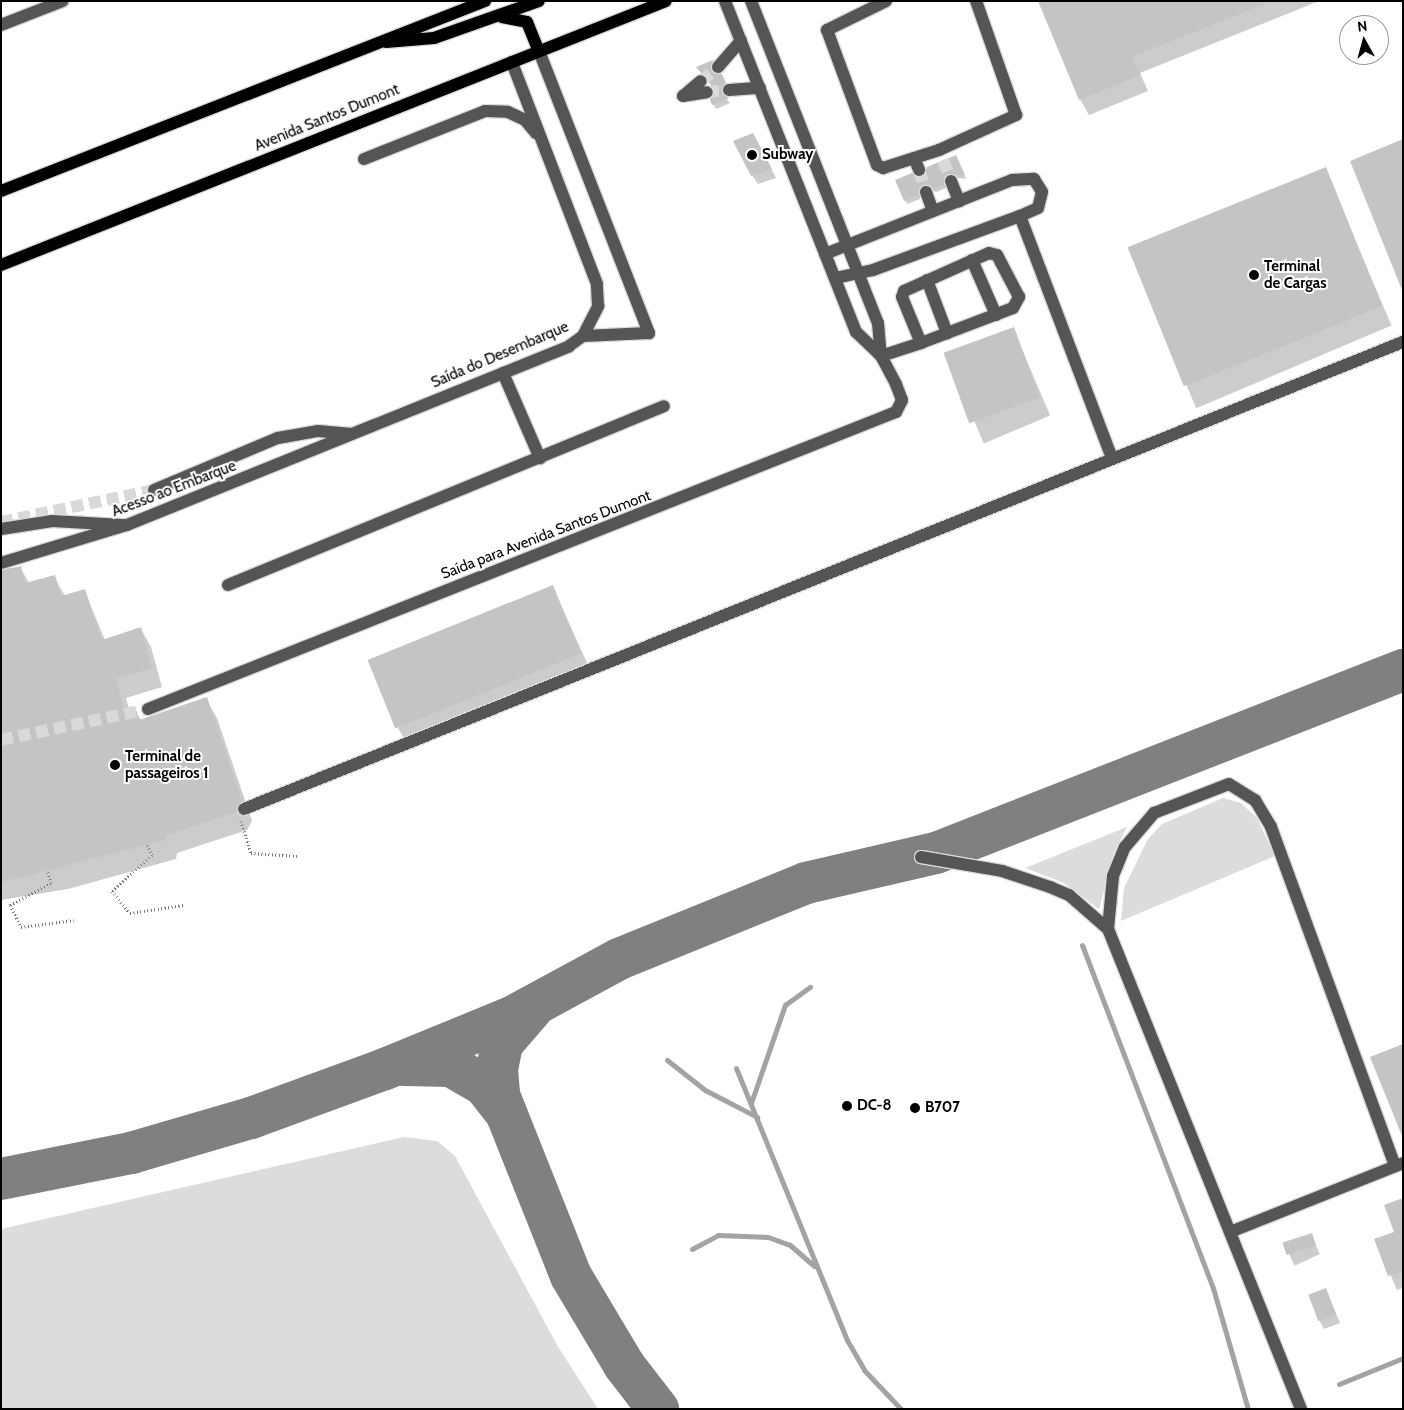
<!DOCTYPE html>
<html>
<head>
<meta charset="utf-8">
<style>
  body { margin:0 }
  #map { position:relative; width:1404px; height:1410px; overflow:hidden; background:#fff; font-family:Cabin,sans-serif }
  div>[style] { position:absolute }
  .green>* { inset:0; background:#dcdcdc }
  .shadow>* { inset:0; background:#0003; transform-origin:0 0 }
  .stream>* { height:5px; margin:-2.5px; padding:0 2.5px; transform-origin:2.5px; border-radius:2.5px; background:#a3a3a3 }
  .taxiway>* { height:42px; margin:-21px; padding:0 21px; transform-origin:21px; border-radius:21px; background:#808080 }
  .building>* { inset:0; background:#c4c4c4; transform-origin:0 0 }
  .minor-tunnel>* { height:12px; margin-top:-6px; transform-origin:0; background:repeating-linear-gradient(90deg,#d9d9d9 0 12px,transparent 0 18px) }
  .path>* { height:3px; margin-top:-1.5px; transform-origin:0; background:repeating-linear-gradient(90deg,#777 0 1px,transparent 0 3.5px) }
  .roads { filter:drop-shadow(1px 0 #dbdbdb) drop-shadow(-1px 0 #dbdbdb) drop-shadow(0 1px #dbdbdb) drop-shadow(0 -1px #dbdbdb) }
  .minor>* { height:12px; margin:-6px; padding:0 6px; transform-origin:6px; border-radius:6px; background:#555 }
  .major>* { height:12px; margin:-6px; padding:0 6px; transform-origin:6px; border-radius:6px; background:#000 }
  .dots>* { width:14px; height:14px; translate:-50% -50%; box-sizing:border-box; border:2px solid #fff; border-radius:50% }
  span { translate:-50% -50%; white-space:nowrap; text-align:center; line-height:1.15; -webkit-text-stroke:4px #fff; paint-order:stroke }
  .street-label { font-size:15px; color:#000 }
  .poi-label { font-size:15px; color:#000; font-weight:700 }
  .left { translate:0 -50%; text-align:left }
  .frame { position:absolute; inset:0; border:2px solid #000; pointer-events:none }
  .north { position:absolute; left:1339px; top:15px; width:50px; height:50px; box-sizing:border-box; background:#fff; border:1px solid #999; border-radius:50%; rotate:353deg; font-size:14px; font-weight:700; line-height:20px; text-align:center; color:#000 }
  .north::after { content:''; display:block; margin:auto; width:18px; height:22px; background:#000; clip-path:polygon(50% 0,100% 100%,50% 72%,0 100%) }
</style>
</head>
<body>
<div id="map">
  <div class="green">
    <i style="clip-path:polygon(1223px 798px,1241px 803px,1257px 818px,1275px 856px,1121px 921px,1124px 888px,1148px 839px,1162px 824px)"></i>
    <i style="clip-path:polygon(1127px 827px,1114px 853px,1099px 909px,1064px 883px,1025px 868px)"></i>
    <i style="clip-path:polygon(404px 1137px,437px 1141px,455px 1156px,557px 1345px,598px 1409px,1px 1409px,1px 1229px)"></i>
  </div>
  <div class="shadow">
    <i style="clip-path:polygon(1135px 1px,1319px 1px,1140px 73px,1148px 91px,1089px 115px,1080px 99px)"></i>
    <i style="clip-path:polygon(713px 61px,713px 72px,724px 80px,727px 88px,723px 95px,730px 103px,716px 109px,711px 100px,716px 91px,698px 68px)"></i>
    <i style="clip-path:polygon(758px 144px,776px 178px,758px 184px,752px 175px)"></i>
    <i style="clip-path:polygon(958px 160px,966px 179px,950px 177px,946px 188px,936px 192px,925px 188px,920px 199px,907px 204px,905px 200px,922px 179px)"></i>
    <i style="left:1325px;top:169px;width:170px;height:212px;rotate:67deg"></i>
    <i style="left:1013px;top:328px;width:95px;height:72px;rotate:67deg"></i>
    <i style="clip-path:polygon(20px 567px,29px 583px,54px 577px,65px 596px,84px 590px,105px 640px,141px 629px,151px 647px,162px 687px,126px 698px,129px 709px,134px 708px,141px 720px,206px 699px,217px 718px,252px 821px,247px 830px,177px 853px,176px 859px,68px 889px,1px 900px,1px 569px)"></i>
    <i style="clip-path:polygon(553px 587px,591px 672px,409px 747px,398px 728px)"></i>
    <i style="clip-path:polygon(1403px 1200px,1403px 1288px,1397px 1290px,1376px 1240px,1396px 1233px)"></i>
    <i style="left:1311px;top:1235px;width:21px;height:28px;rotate:65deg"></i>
    <i style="clip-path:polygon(1326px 1290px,1340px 1323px,1324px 1329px,1319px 1320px)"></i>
  </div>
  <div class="stream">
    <i style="left:1082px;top:945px;width:367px;rotate:69.1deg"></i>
    <i style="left:1213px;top:1288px;width:126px;rotate:73.9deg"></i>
    <i style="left:667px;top:1060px;width:48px;rotate:38.3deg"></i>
    <i style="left:705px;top:1090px;width:59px;rotate:27.4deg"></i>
    <i style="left:736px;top:1068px;width:294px;rotate:67.8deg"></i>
    <i style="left:847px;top:1340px;width:34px;rotate:60deg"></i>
    <i style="left:864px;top:1370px;width:54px;rotate:46.5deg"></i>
    <i style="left:751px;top:1103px;width:104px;rotate:-70.9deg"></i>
    <i style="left:785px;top:1005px;width:31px;rotate:-36deg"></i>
    <i style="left:692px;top:1249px;width:30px;rotate:-28deg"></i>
    <i style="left:718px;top:1235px;width:50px;rotate:2.3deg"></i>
    <i style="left:768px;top:1237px;width:23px;rotate:20deg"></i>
    <i style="left:790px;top:1245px;width:32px;rotate:41deg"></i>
    <i style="left:1339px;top:1384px;width:69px;rotate:-22.1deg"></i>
  </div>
  <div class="taxiway">
    <i style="left:532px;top:1009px;width:46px;rotate:130.6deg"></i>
    <i style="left:502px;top:1044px;width:26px;rotate:101deg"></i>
    <i style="left:497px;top:1070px;width:25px;rotate:85deg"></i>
    <i style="left:499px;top:1095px;width:195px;rotate:68.3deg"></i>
    <i style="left:571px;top:1276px;width:104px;rotate:59.2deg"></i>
    <i style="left:624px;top:1365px;width:56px;rotate:52.3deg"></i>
    <i style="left:404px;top:1065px;width:47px;rotate:1.2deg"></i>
    <i style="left:451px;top:1066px;width:38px;rotate:30deg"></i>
    <i style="left:484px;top:1085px;width:36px;rotate:52deg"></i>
    <i style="left:1px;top:1179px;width:133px;rotate:-11.3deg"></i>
    <i style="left:131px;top:1153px;width:125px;rotate:-16.3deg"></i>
    <i style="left:251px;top:1118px;width:143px;rotate:-20.1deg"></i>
    <i style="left:385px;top:1069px;width:139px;rotate:-22.3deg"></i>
    <i style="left:514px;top:1016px;width:119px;rotate:-28.5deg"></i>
    <i style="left:619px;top:959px;width:202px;rotate:-22.1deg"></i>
    <i style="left:806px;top:883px;width:133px;rotate:-13deg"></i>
    <i style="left:936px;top:853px;width:502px;rotate:-21.4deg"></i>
  </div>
  <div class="building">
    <i style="clip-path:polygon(1038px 1px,1270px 1px,1270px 2px,1132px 57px,1140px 75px,1079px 100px)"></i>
    <i style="clip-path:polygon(713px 60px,711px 70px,722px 74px,726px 83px,721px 91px,729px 98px,712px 105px,710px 100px,715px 90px,696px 67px)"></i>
    <i style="clip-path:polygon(753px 133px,772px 169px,751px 176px,733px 141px)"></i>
    <i style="clip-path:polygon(1403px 139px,1403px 290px,1402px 290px,1350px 161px)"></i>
    <i style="clip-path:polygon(956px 155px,965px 175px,948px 174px,944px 184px,933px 189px,923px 185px,918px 195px,904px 201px,895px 180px,912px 173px,922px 178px,927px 167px)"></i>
    <i style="left:1326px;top:167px;width:150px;height:214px;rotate:68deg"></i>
    <i style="left:1014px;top:327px;width:75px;height:75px;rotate:70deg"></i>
    <i style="clip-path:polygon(21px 566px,25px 583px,55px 575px,61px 596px,85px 589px,102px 640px,141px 627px,152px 668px,116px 679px,124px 709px,135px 706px,139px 720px,207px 697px,242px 801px,236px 812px,167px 835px,166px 840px,1px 882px,1px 571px)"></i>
    <i style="left:553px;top:585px;width:74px;height:200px;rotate:68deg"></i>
    <i style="clip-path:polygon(1403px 1044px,1403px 1136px,1402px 1136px,1370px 1057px)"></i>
    <i style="clip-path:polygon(1403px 1198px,1403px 1271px,1388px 1276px,1374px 1239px,1394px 1232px,1384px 1205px)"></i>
    <i style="left:1312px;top:1233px;width:13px;height:31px;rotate:72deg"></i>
    <i style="left:1326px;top:1288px;width:28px;height:19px;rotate:69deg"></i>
  </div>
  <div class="minor-tunnel">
    <i style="left:701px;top:81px;width:22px;rotate:-39deg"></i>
    <i style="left:707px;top:92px;width:22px;rotate:-5deg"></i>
    <i style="left:943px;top:160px;width:22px;rotate:69deg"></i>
    <i style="left:919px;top:170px;width:23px;rotate:72deg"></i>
    <i style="left:1px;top:522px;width:156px;rotate:-11.8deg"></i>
    <i style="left:1px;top:740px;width:150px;rotate:-11.9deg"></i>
  </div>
  <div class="path">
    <i style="left:241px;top:821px;width:34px;rotate:73deg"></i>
    <i style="left:251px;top:853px;width:48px;rotate:3.6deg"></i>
    <i style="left:147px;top:845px;width:11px;rotate:63deg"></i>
    <i style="left:152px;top:855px;width:54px;rotate:138deg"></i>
    <i style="left:112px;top:891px;width:28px;rotate:51deg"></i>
    <i style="left:130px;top:913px;width:54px;rotate:-8.6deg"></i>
    <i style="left:48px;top:872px;width:11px;rotate:75deg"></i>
    <i style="left:51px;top:883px;width:47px;rotate:151.8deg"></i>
    <i style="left:10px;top:905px;width:25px;rotate:63deg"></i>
    <i style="left:21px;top:927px;width:53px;rotate:-7.5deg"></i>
  </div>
  <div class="roads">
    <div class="minor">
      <i style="left:751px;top:1px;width:346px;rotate:68.5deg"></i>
      <i style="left:878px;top:323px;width:33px;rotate:85deg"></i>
      <i style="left:886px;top:1px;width:66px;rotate:153.8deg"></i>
      <i style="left:827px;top:30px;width:144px;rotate:69.7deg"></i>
      <i style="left:877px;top:165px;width:7px;rotate:27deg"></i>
      <i style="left:883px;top:168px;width:59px;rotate:-17.8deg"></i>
      <i style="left:939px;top:150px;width:85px;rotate:-24.4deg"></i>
      <i style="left:1016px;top:115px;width:121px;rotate:-109.3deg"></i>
      <i style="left:1px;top:25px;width:66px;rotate:-21.2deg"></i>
      <i style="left:539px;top:51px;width:303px;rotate:68.7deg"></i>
      <i style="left:649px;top:333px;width:66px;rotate:177.4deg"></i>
      <i style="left:718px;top:67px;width:35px;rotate:-49deg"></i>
      <i style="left:729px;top:90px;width:31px;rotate:-4deg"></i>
      <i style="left:683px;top:96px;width:24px;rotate:-9deg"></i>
      <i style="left:683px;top:96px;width:23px;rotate:-40deg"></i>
      <i style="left:914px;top:158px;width:13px;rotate:67deg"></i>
      <i style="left:364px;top:159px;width:130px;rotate:-21.6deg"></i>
      <i style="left:485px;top:111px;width:23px;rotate:2deg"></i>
      <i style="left:508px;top:112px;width:19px;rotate:25deg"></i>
      <i style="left:525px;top:120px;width:17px;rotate:50deg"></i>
      <i style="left:951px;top:181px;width:22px;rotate:68deg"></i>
      <i style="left:926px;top:192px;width:20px;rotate:70deg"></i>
      <i style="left:1020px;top:216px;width:257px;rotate:69.2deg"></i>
      <i style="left:825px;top:254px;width:201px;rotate:-21.6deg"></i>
      <i style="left:1012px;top:180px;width:22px;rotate:-3deg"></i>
      <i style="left:1034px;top:179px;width:15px;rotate:58deg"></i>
      <i style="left:1042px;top:192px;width:16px;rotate:104deg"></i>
      <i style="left:1038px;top:208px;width:20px;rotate:156deg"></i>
      <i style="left:1020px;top:216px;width:157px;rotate:159.8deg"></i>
      <i style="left:873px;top:270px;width:39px;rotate:168deg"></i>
      <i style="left:972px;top:260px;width:60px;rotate:66.4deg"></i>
      <i style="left:927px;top:280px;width:57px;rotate:69.3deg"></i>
      <i style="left:881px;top:356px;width:42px;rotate:-18deg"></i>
      <i style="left:921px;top:343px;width:98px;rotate:-20.8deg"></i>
      <i style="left:1013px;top:308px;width:13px;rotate:-61deg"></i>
      <i style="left:1019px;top:297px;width:47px;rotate:-117.6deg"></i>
      <i style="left:997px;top:255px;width:8px;rotate:-166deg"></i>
      <i style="left:989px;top:253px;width:93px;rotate:155.9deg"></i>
      <i style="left:904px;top:291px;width:6px;rotate:108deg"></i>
      <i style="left:902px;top:297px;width:50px;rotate:67.6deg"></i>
      <i style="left:503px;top:373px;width:93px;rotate:66.5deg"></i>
      <i style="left:154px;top:490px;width:134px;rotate:-22.8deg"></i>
      <i style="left:278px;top:438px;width:41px;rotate:-9.9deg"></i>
      <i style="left:318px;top:431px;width:34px;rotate:5deg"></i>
      <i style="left:1px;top:529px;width:52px;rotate:-8.9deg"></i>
      <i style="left:52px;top:521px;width:71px;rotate:3.2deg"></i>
      <i style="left:1px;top:563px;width:132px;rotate:-16.8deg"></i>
      <i style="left:127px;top:525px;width:477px;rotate:-22deg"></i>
      <i style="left:569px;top:346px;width:17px;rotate:-36deg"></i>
      <i style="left:583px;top:336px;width:34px;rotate:-63deg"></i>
      <i style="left:598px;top:306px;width:22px;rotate:-93deg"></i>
      <i style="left:597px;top:284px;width:238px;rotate:-111deg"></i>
      <i style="left:228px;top:585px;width:471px;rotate:-22.3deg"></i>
      <i style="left:148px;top:709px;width:805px;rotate:-21.66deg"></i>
      <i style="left:896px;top:412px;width:13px;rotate:-63deg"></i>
      <i style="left:902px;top:400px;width:17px;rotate:-111deg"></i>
      <i style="left:896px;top:384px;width:32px;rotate:-118deg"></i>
      <i style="left:881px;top:356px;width:35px;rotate:-136deg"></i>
      <i style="left:856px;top:332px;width:356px;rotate:-111.6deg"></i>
      <i style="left:244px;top:809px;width:1250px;rotate:-21.95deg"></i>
      <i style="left:921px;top:857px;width:82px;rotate:9.8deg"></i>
      <i style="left:1002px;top:871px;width:51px;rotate:18.4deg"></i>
      <i style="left:1050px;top:887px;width:21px;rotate:23deg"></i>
      <i style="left:1069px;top:895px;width:52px;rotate:41.1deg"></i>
      <i style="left:1230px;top:1232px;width:186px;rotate:-21.7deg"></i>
      <i style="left:1301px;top:1409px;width:517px;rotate:-111.9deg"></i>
      <i style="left:1108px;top:929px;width:53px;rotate:-84.6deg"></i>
      <i style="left:1113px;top:876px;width:31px;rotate:-68deg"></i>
      <i style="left:1125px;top:847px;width:45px;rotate:-49.5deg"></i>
      <i style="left:1154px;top:813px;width:80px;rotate:-21.1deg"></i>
      <i style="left:1229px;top:784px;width:31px;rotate:32deg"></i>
      <i style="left:1255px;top:800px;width:31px;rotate:59deg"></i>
      <i style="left:1271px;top:827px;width:361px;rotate:69.9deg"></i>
    </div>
    <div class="major">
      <i style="left:502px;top:17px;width:25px;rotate:11deg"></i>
      <i style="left:527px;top:22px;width:31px;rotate:68deg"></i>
      <i style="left:386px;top:42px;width:48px;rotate:-4.8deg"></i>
      <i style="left:434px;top:38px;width:111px;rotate:-19.4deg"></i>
      <i style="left:1px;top:191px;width:520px;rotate:-21.43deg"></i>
      <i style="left:1px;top:265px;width:715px;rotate:-21.65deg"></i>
    </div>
  </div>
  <div class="dots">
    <i style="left:752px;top:155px;background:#000"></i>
    <i style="left:1254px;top:275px;background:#000"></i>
    <i style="left:115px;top:765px;background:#000"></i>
    <i style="left:847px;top:1106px;background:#000"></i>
    <i style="left:915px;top:1108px;background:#000"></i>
  </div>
  <div class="street-label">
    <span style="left:327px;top:118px;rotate:-22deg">Avenida Santos Dumont</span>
    <span style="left:500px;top:355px;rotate:-23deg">Saída do Desembarque</span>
    <span style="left:174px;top:489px;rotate:-21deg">Acesso ao Embarque</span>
    <span style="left:546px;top:535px;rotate:-21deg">Saída para Avenida Santos Dumont</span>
  </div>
  <div class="poi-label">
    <span class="left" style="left:762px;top:155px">Subway</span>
    <span class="left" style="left:1264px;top:275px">Terminal<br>de Cargas</span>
    <span class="left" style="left:125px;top:765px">Terminal de<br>passageiros 1</span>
    <span class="left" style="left:857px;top:1106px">DC-8</span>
    <span class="left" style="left:925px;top:1108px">B707</span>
  </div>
  <div class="frame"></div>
  <div class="north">N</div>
</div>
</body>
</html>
